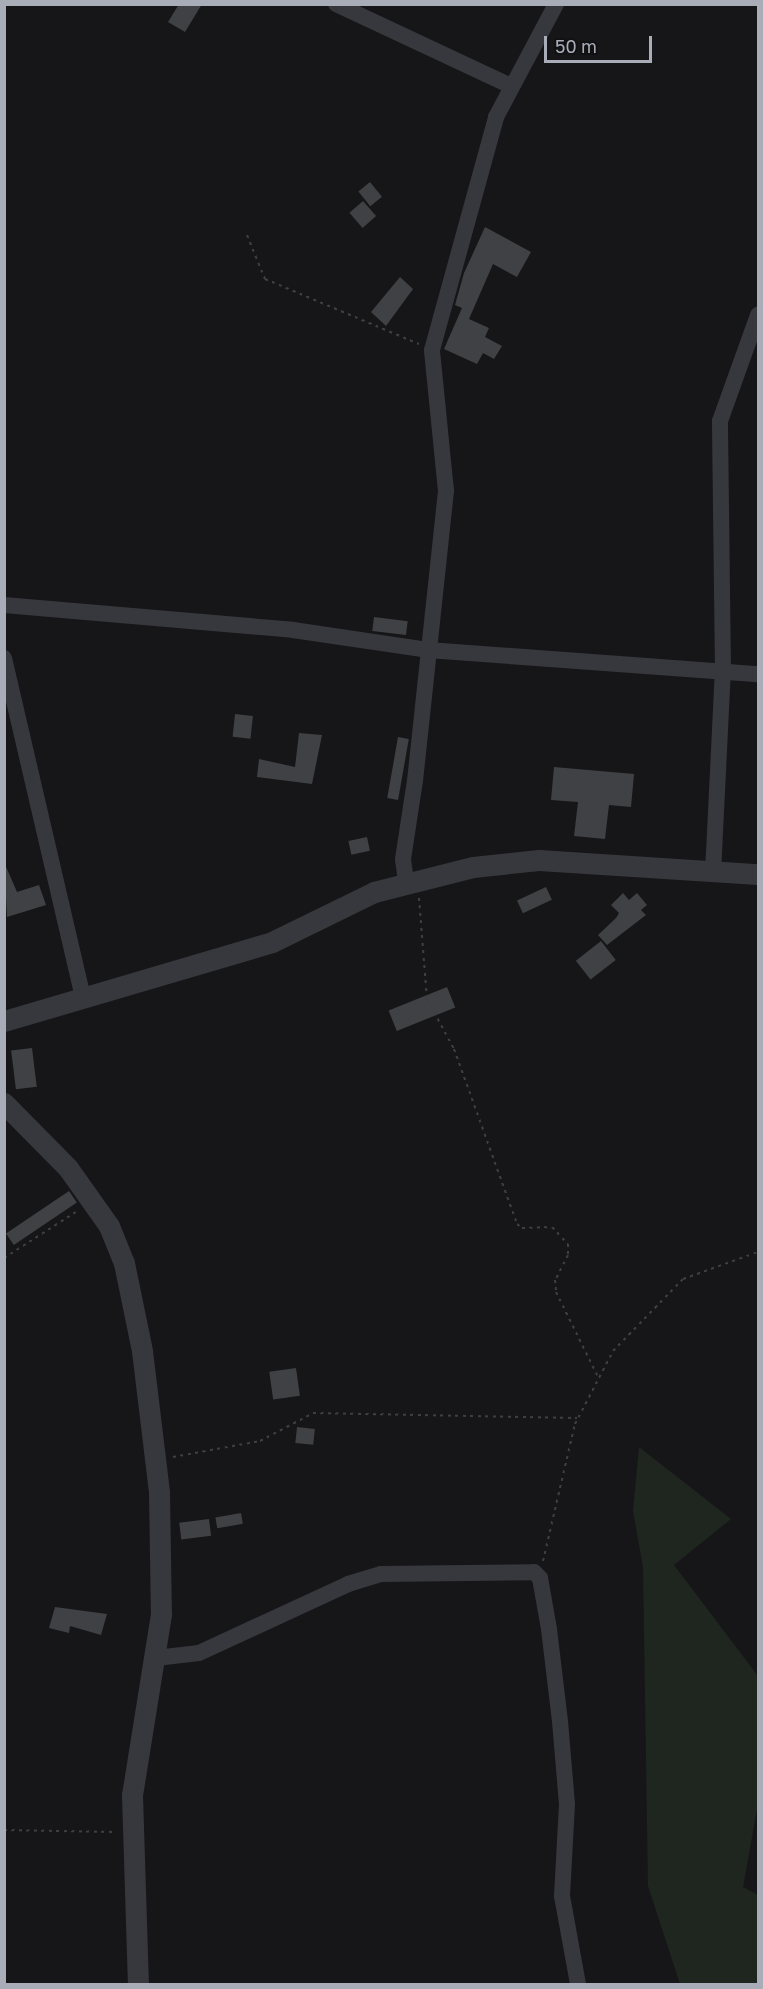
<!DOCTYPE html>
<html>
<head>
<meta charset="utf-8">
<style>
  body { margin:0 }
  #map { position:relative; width:763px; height:1989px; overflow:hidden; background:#161618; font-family:"Golos Text",sans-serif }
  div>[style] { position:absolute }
  .green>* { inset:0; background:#1e261f }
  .building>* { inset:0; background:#404145; transform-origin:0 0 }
  .path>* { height:2px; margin-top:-1px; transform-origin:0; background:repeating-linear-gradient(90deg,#3d3f44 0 3px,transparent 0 7.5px) }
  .minor>* { height:16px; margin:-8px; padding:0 8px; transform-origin:8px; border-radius:8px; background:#37383d }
  .tertiary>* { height:21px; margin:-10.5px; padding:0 10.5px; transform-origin:10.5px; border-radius:10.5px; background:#37383d }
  span { translate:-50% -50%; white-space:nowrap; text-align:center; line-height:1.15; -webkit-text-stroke:5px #111113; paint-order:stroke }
  .frame { position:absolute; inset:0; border:6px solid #a8adb8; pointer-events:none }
  .scale { position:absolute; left:544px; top:36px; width:108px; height:27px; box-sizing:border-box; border:3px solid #a8adb8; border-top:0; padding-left:8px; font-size:18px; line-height:21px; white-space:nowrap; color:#a8adb8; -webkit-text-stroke:4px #111113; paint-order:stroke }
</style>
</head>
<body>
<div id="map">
  <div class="green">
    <i style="clip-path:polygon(639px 1447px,731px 1519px,674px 1565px,758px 1676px,758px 1804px,743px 1887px,758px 1895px,758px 1984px,680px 1984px,648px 1886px,643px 1567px,633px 1511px)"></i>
  </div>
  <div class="building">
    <i style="clip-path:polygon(179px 4px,202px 4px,185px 32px,168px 22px)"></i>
    <i style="left:370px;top:182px;width:19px;height:15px;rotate:51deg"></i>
    <i style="left:363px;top:201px;width:20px;height:18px;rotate:49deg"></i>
    <i style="clip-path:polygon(485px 227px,531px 252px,517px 277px,493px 264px,469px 319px,489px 328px,485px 337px,502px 346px,494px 359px,483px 353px,477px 364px,444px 349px,462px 308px,455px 305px,464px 273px)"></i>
    <i style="clip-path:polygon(400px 277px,413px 289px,386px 326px,371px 312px)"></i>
    <i style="left:374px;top:617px;width:34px;height:14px;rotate:7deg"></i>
    <i style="left:235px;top:714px;width:18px;height:23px;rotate:6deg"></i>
    <i style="clip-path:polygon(299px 733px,322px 735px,312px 784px,257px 777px,259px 759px,295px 767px)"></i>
    <i style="left:398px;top:737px;width:11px;height:62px;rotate:10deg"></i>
    <i style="clip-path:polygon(554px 767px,634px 774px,631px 807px,609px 805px,605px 839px,574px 836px,578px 802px,551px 800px)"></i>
    <i style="left:367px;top:837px;width:14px;height:19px;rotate:78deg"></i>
    <i style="clip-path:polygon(4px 862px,17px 892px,39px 885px,46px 905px,7px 917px)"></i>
    <i style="left:546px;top:887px;width:14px;height:32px;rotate:65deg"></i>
    <i style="clip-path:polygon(623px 893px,629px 900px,637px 893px,647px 905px,641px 910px,646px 915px,607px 945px,598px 935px,616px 918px,619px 913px,611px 905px)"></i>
    <i style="left:601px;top:941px;width:24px;height:32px;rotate:52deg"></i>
    <i style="left:447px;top:987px;width:22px;height:63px;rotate:68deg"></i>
    <i style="left:32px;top:1048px;width:39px;height:21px;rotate:83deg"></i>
    <i style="left:69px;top:1191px;width:14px;height:76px;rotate:56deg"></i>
    <i style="left:296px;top:1368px;width:28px;height:27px;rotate:82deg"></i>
    <i style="left:297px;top:1427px;width:18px;height:16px;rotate:6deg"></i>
    <i style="left:241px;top:1513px;width:11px;height:26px;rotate:80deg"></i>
    <i style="left:209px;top:1519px;width:17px;height:30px;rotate:83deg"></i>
    <i style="clip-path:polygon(55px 1607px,107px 1614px,101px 1635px,70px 1626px,69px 1633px,49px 1628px)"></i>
  </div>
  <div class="path">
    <i style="left:247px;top:235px;width:48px;rotate:67.8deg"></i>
    <i style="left:265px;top:279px;width:167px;rotate:22.9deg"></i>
    <i style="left:419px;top:898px;width:101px;rotate:85.5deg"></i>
    <i style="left:427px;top:999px;width:57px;rotate:61.6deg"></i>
    <i style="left:454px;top:1049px;width:186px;rotate:70.2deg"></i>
    <i style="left:517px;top:1224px;width:6px;rotate:39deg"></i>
    <i style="left:522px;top:1228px;width:30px;rotate:-2deg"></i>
    <i style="left:552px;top:1227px;width:23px;rotate:47deg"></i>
    <i style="left:568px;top:1244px;width:11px;rotate:90deg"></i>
    <i style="left:568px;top:1255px;width:28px;rotate:117deg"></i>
    <i style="left:555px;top:1280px;width:12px;rotate:85deg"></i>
    <i style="left:556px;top:1292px;width:93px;rotate:63.7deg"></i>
    <i style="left:4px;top:1258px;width:85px;rotate:-32.6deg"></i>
    <i style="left:173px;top:1457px;width:88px;rotate:-10.4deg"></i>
    <i style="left:260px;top:1441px;width:60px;rotate:-27.8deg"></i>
    <i style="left:313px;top:1413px;width:264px;rotate:1.1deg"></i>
    <i style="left:543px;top:1561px;width:141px;rotate:-76.9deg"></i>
    <i style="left:575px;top:1424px;width:82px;rotate:-62.5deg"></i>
    <i style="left:613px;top:1351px;width:100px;rotate:-45.8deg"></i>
    <i style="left:683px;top:1279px;width:80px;rotate:-19.8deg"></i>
    <i style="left:4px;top:1830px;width:111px;rotate:1deg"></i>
  </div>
  <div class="minor">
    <i style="left:336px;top:4px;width:191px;rotate:25.1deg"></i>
    <i style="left:4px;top:605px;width:290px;rotate:4.9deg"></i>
    <i style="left:293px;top:630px;width:136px;rotate:8.4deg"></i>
    <i style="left:428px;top:650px;width:331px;rotate:4.2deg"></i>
    <i style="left:4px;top:658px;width:348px;rotate:76.9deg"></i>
    <i style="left:713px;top:873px;width:202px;rotate:-87.2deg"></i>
    <i style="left:723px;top:671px;width:250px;rotate:-90.7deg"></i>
    <i style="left:720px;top:421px;width:113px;rotate:-70.3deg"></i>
    <i style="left:406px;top:881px;width:22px;rotate:-98deg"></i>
    <i style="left:403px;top:859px;width:79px;rotate:-81.3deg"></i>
    <i style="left:415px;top:781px;width:292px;rotate:-83.9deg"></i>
    <i style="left:446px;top:491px;width:142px;rotate:-95.7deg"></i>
    <i style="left:432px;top:350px;width:242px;rotate:-74.6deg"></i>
    <i style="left:496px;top:117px;width:128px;rotate:-62deg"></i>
    <i style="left:156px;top:1658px;width:43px;rotate:-6.6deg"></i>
    <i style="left:199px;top:1653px;width:164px;rotate:-24.8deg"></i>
    <i style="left:348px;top:1584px;width:34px;rotate:-17deg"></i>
    <i style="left:381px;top:1574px;width:153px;rotate:-0.7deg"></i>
    <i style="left:534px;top:1572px;width:8px;rotate:45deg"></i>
    <i style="left:540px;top:1578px;width:52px;rotate:80deg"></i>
    <i style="left:549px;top:1629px;width:93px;rotate:83.2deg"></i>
    <i style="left:560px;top:1721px;width:83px;rotate:85.2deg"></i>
    <i style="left:567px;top:1804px;width:92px;rotate:93.1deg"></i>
    <i style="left:562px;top:1896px;width:89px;rotate:79.7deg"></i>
  </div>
  <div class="tertiary">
    <i style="left:4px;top:1021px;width:279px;rotate:-16.4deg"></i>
    <i style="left:272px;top:942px;width:114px;rotate:-26.1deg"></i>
    <i style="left:374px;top:892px;width:102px;rotate:-14.2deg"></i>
    <i style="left:473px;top:867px;width:66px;rotate:-6.1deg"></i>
    <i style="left:539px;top:860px;width:219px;rotate:3.7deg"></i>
    <i style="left:4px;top:1103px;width:91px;rotate:45.4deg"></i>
    <i style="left:68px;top:1168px;width:71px;rotate:54.7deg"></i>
    <i style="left:109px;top:1226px;width:40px;rotate:68deg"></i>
    <i style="left:124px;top:1263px;width:90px;rotate:78.4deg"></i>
    <i style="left:142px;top:1351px;width:142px;rotate:83.1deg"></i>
    <i style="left:159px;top:1492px;width:122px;rotate:89.1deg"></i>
    <i style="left:161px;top:1614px;width:183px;rotate:99.1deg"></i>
    <i style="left:132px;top:1795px;width:189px;rotate:88.2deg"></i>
  </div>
  <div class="frame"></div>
  <div class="scale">50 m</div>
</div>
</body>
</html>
